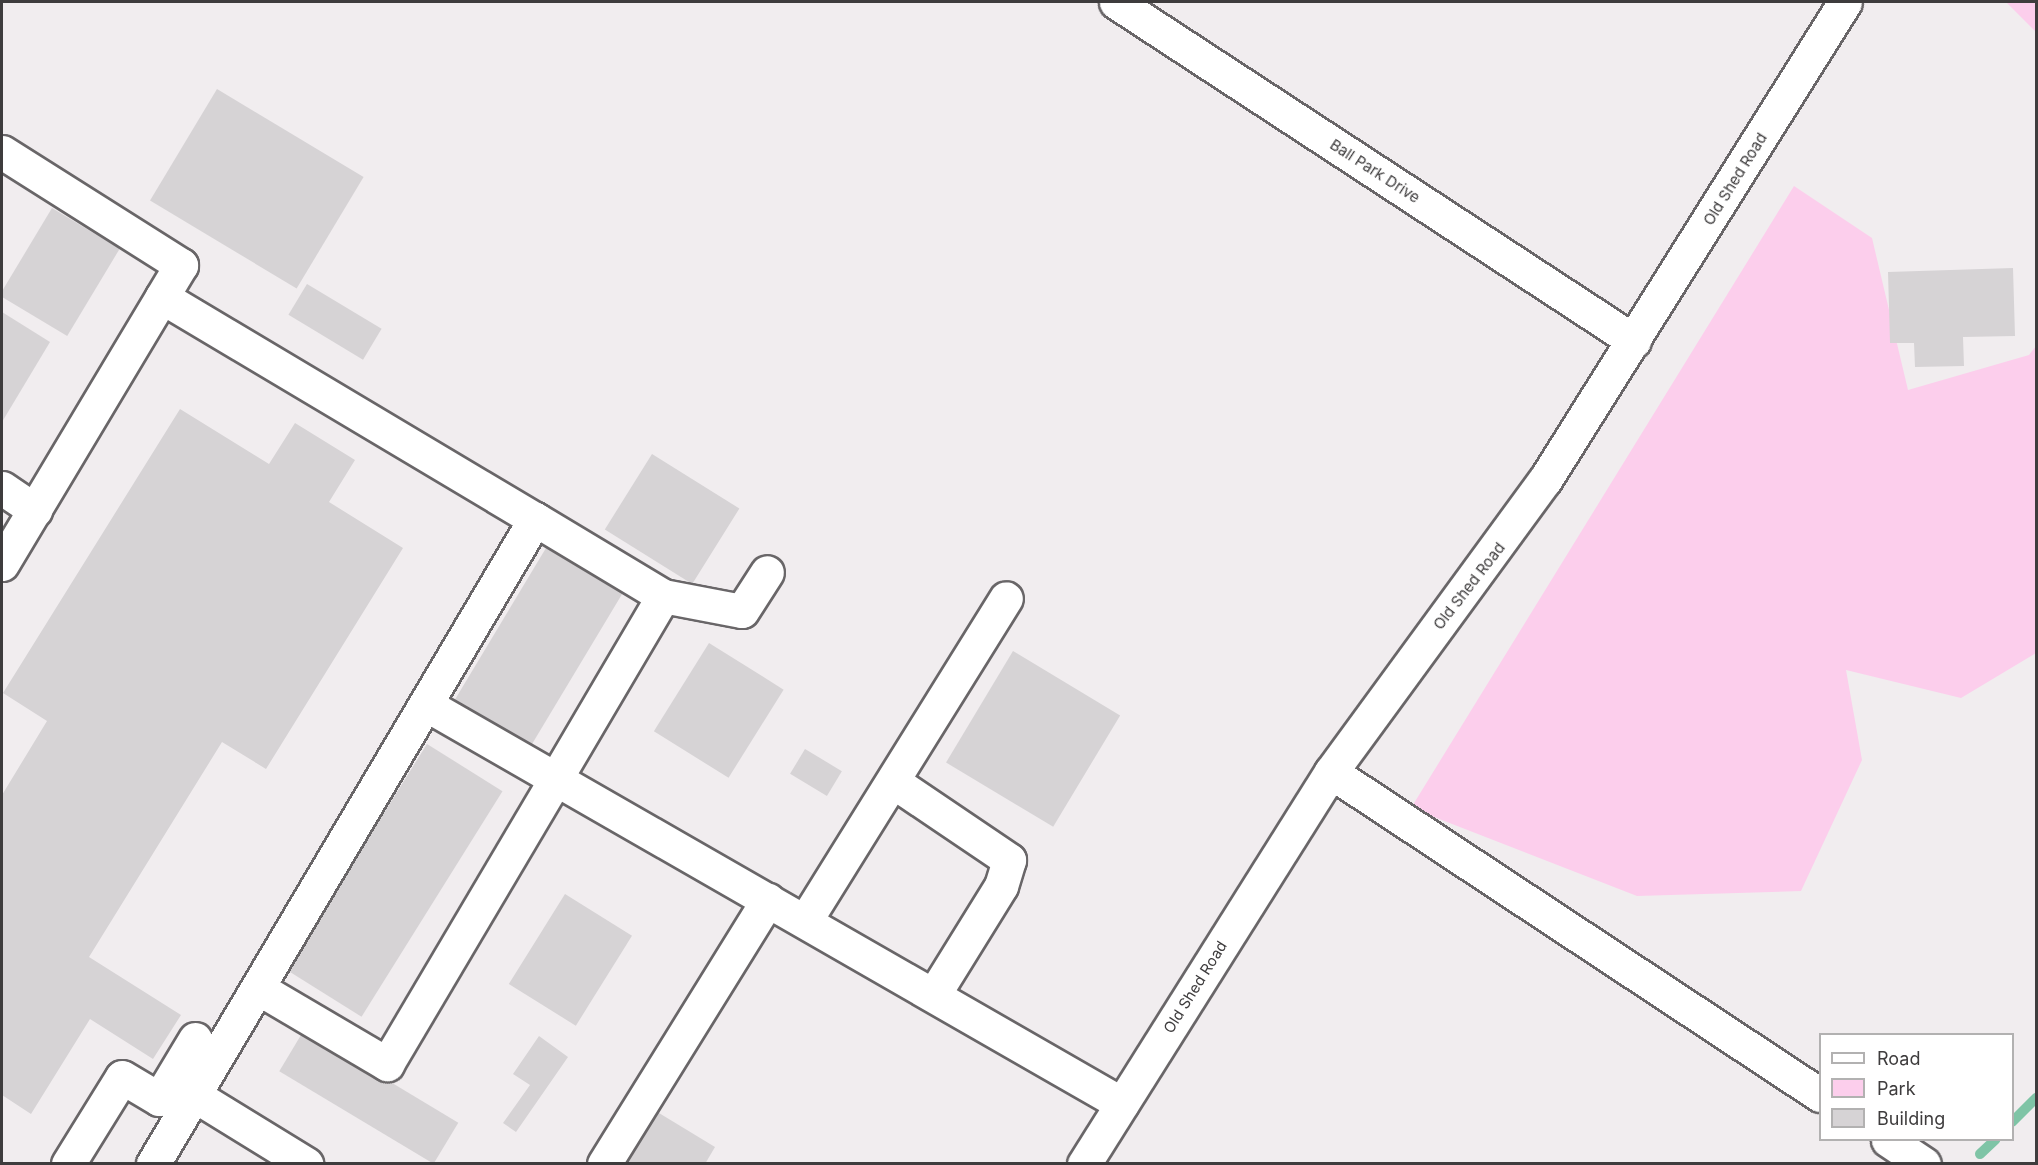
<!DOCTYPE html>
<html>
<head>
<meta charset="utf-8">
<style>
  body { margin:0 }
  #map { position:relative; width:2038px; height:1165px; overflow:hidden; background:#f1edef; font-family:Inter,sans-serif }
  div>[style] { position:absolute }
  .green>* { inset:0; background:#fcceec }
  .stream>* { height:10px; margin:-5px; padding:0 5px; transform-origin:5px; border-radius:5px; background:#7fc4a6 }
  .building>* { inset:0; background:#d6d3d5; transform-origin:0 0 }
  .roads { filter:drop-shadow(2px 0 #696668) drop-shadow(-2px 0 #696668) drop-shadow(0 2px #696668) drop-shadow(0 -2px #696668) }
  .minor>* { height:33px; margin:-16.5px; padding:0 16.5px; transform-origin:16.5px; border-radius:16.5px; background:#fff }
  span { translate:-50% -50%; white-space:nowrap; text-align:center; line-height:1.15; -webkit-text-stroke:4.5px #fff; paint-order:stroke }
  .street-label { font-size:15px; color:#3e3c3d }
  .frame { position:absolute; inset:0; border:3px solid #3e3c3d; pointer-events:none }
  .legend { position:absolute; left:1819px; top:1033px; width:195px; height:108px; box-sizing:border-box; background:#fff; border:2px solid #b2b1b1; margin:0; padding:8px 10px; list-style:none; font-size:18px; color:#3e3c3d }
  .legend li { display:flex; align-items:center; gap:12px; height:30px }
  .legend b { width:30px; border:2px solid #b2b1b1 }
</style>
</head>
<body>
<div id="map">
  <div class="green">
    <i style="clip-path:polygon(2006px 2px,2036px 2px,2036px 32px)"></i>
    <i style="clip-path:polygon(1794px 186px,1872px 238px,1908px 390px,2029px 355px,2036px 346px,2036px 653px,1961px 698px,1846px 670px,1862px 760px,1801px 891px,1637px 896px,1411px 808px)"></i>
  </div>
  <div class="stream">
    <i style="left:2012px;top:1122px;width:34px;rotate:-45deg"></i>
    <i style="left:1980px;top:1154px;width:21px;rotate:-43deg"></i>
  </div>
  <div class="building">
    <i style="left:217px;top:89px;width:171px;height:130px;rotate:31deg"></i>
    <i style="left:52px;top:208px;width:79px;height:102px;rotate:31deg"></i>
    <i style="clip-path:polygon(2013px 268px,2015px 336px,1963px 337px,1964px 366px,1915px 367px,1914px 343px,1890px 343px,1888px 272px)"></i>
    <i style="left:307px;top:284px;width:87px;height:36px;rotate:31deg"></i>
    <i style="clip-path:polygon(2px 312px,50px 342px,2px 422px)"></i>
    <i style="clip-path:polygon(180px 409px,269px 464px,295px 423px,355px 460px,329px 502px,403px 548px,266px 769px,222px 742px,89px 957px,181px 1015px,153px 1059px,90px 1019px,31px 1114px,2px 1095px,2px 795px,47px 721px,3px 693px)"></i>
    <i style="left:652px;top:454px;width:103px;height:89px;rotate:32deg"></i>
    <i style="left:546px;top:548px;width:89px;height:179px;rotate:31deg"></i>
    <i style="left:709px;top:643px;width:88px;height:104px;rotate:32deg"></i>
    <i style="left:1013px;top:651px;width:125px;height:130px;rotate:31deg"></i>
    <i style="left:427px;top:744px;width:89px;height:266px;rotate:32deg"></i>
    <i style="left:805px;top:749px;width:43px;height:29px;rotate:31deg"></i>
    <i style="left:565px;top:894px;width:79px;height:106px;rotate:32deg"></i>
    <i style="left:304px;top:1030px;width:180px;height:48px;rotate:31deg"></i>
    <i style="clip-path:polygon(539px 1036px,568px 1057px,516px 1132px,503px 1123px,530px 1085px,513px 1074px)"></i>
    <i style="clip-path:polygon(654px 1110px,715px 1147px,705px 1164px,621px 1164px)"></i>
  </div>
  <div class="roads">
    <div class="minor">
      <i style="left:1116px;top:2px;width:619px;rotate:33.2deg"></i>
      <i style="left:2px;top:152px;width:212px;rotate:32.3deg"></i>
      <i style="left:181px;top:265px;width:37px;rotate:121deg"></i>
      <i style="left:2px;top:488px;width:40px;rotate:34deg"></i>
      <i style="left:2px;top:564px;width:311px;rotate:-59.1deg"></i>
      <i style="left:162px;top:297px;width:434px;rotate:30.8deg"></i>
      <i style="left:535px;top:519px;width:750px;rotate:120.64deg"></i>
      <i style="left:663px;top:596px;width:80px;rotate:10.8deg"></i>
      <i style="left:742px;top:611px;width:46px;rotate:-57.3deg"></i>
      <i style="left:427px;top:705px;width:801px;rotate:29.86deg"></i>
      <i style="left:1331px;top:772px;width:586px;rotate:33.45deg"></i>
      <i style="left:894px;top:782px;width:139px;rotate:34.1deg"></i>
      <i style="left:1009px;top:860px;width:27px;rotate:107deg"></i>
      <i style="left:1001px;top:886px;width:127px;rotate:121.8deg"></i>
      <i style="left:805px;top:921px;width:380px;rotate:-58.1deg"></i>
      <i style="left:258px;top:988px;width:150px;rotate:30.5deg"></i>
      <i style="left:387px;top:1064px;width:332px;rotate:-59.4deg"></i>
      <i style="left:556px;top:778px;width:211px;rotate:-59.5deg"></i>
      <i style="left:663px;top:596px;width:149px;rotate:-149deg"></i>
      <i style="left:194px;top:1095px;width:132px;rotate:31.6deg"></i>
      <i style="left:1888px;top:1140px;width:43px;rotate:33.7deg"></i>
      <i style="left:68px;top:1164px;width:102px;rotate:-58.2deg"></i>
      <i style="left:122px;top:1077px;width:43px;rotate:30.7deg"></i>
      <i style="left:159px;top:1099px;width:70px;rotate:-59deg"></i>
      <i style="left:604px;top:1164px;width:311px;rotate:-58.2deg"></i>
      <i style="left:1084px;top:1164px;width:463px;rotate:-57.8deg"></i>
      <i style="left:1331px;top:772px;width:362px;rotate:-53.8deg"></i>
      <i style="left:1545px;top:480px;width:564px;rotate:-57.89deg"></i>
    </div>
  </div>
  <div class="street-label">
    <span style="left:1375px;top:171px;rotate:33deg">Ball Park Drive</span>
    <span style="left:1735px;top:179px;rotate:-58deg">Old Shed Road</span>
    <span style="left:1469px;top:586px;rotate:-52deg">Old Shed Road</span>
    <span style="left:1195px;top:987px;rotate:-58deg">Old Shed Road</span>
  </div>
  <div class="frame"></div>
  <ul class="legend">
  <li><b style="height:8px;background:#fff"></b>Road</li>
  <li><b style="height:16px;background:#fcceec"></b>Park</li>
  <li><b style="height:16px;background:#d6d3d5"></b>Building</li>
  </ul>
</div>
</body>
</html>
